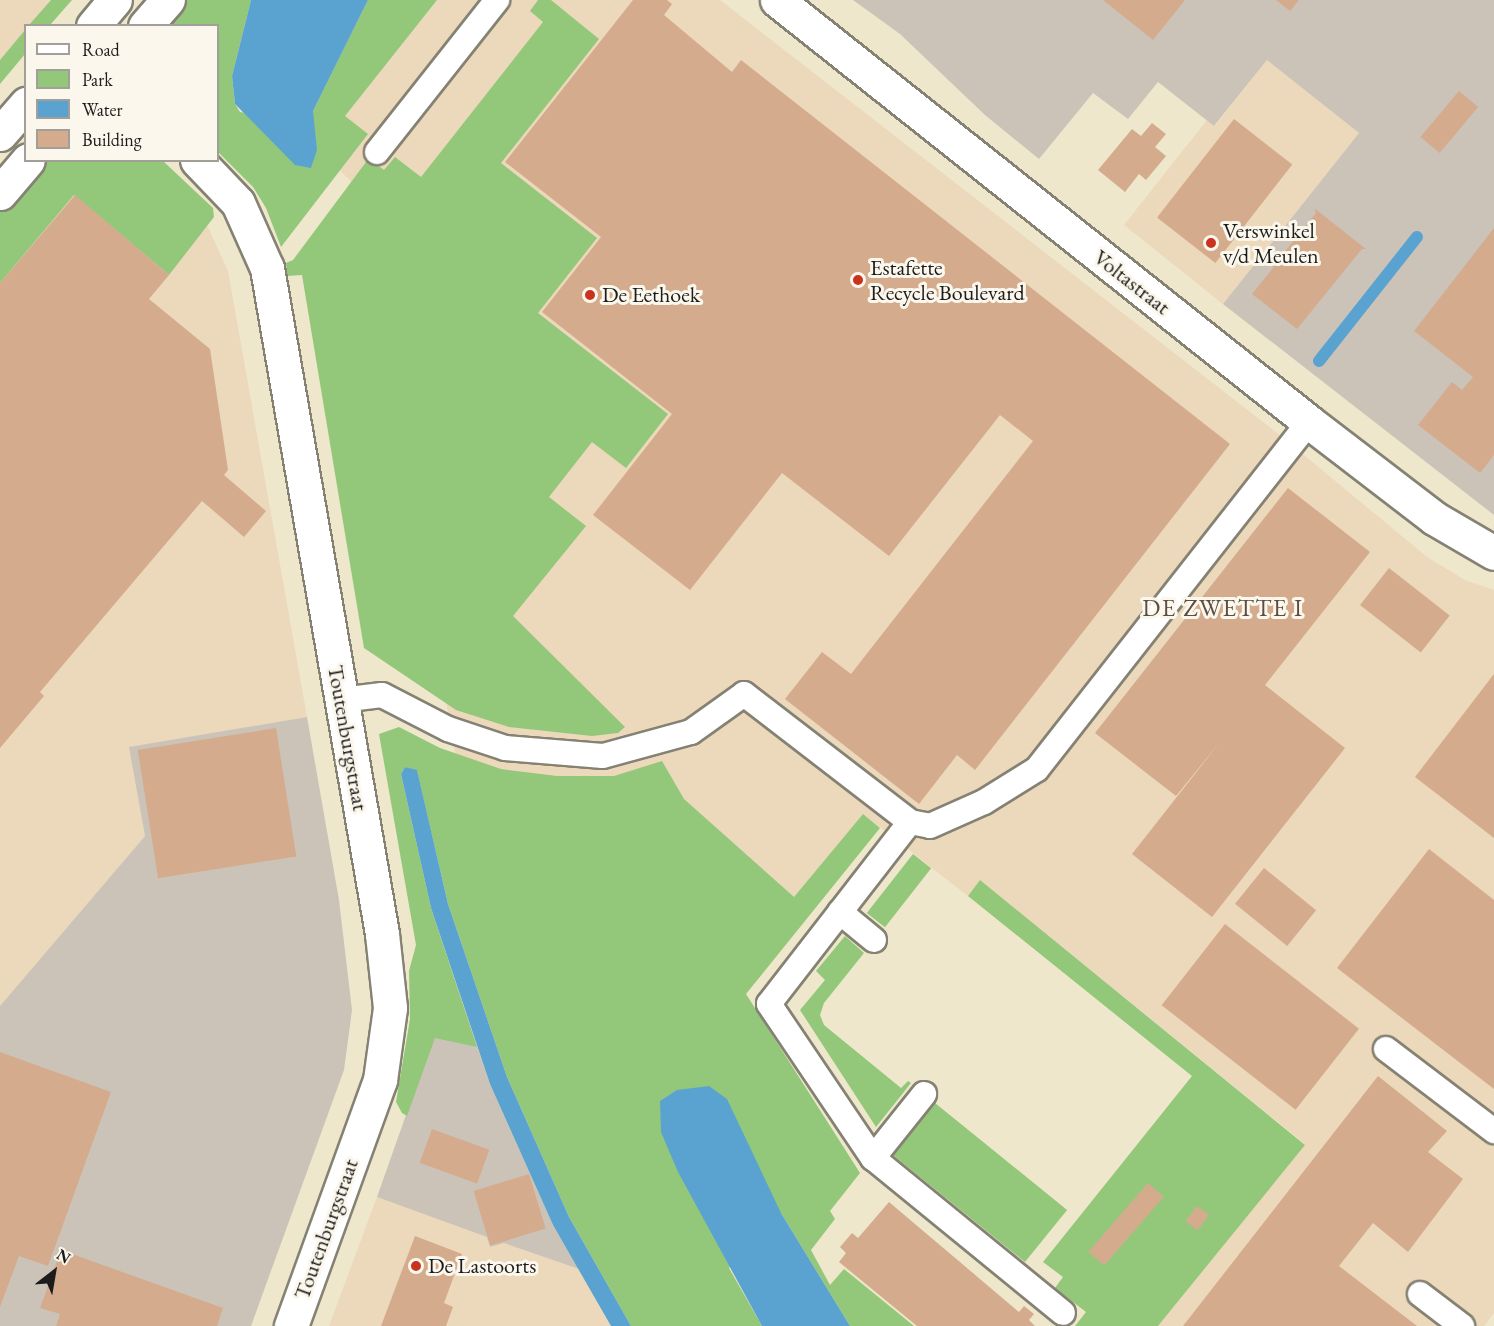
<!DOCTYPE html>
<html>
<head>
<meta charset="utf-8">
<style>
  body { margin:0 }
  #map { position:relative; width:1494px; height:1326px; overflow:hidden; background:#eee7cb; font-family:"EB Garamond",serif }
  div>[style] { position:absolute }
  .built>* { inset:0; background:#ecd8ba }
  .industrial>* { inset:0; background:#cbc3b8 }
  .green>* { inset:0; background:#93c87a; transform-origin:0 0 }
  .water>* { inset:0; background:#5aa3d1 }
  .stream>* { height:12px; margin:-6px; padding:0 6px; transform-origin:6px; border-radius:6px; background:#5aa3d1 }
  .building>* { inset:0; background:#d4ac8d; transform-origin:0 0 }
  .roads { filter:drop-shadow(2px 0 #858274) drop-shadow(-2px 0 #858274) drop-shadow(0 2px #858274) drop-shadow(0 -2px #858274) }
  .lane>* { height:24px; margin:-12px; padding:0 12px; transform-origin:12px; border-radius:12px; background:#fff }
  .street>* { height:33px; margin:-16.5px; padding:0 16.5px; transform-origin:16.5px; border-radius:16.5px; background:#fff }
  .secondary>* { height:33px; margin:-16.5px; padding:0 16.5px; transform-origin:16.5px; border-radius:16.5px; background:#fff }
  .dots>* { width:16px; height:16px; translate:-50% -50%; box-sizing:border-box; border:3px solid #fbf7ec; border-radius:50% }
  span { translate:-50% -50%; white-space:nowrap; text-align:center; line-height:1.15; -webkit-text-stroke:6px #fbf7ec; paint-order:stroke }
  .poi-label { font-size:22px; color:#1c1c1c }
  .left { translate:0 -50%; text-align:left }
  .street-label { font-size:22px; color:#1c1c1c }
  .neighbourhood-label { font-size:24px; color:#5c4e44; letter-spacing:1.5px }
  .legend { position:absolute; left:24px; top:24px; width:195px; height:138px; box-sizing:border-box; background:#fbf7ec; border:2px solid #a29f99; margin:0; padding:8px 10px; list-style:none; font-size:18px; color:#1c1c1c }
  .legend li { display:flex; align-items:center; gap:12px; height:30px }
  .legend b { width:30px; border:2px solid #a29f99 }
  .north { position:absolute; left:24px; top:1242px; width:60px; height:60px; -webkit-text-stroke:4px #fbf7ec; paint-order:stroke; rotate:31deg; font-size:16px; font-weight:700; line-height:24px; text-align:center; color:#1c1c1c }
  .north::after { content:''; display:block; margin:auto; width:21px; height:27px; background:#1c1c1c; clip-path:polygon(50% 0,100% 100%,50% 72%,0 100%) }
</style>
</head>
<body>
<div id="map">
  <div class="built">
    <i style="clip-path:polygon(0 0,51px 0,0 60px)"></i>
    <i style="clip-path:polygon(279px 0,720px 0,1281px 436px,1427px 557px,1465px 580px,1494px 590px,1494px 1313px,1484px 1326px,1158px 1326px,1305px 1144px,980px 880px,968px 896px,863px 814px,701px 1011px,467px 821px,356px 186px,258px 91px)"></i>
    <i style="clip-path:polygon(1267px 60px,1359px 133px,1223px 304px,1124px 225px,1207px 120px,1215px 126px)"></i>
    <i style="clip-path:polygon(130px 161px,208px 227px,228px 271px,307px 717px,130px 747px,145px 836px,0 1006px,0 236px)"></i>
    <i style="clip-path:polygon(377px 1197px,579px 1269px,611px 1326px,329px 1326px)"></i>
  </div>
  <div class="industrial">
    <i style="clip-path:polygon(853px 0,1494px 0,1494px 515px,1223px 304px,1359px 133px,1267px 60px,1214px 126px,1158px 82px,1128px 119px,1093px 93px,1039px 159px,985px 115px,900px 34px)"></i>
    <i style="clip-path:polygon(307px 717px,339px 900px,352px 1010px,344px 1070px,251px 1326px,0 1326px,0 1006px,145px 836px,129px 747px)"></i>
    <i style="clip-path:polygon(454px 979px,490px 1084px,553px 1225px,579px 1269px,504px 1243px,490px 1247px,487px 1237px,377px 1197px)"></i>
  </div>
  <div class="green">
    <i style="clip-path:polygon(51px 0,72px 0,50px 25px,29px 25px)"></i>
    <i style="clip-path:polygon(178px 0,251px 0,232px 76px,235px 104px,240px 112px,313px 124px,313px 111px,368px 0,437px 0,345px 116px,368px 134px,281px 247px,266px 208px,253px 187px,218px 152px,218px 26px,158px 26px)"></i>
    <i style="clip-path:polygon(538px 0,551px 0,599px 39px,501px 163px,597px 238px,538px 313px,668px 414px,626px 468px,592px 442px,549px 497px,586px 526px,513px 616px,625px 727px,618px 733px,592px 736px,509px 727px,456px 710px,364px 648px,302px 275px,287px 276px,286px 263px,293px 260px,369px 158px,384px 170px,395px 157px,421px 177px,543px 22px,530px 11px)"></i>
    <i style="clip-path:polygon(25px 30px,25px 54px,0 84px,0 60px)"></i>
    <i style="clip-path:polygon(43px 161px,163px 161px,213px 208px,214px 217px,169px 275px,74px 195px,0 283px,0 212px)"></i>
    <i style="clip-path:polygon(399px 727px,440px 748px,501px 769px,557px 776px,614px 776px,662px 761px,684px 799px,794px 897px,863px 814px,880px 828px,746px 994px,860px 1173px,830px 1211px,835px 1219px,811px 1250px,830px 1285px,844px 1269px,914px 1326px,850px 1326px,781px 1213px,729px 1268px,762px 1326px,631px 1326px,569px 1217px,507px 1077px,448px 904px,417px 771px,405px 767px,401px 774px,431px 908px,477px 1047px,435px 1038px,407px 1116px,402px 1113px,396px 1102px,410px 1019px,409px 971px,416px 945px,379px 734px)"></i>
    <i style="left:913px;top:854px;width:23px;height:75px;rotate:38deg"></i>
    <i style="clip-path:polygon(980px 880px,1305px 1145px,1158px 1326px,1075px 1326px,1086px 1312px,1055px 1288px,1063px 1277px,1043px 1262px,1192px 1076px,968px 896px)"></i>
    <i style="clip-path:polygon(845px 936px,864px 953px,824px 1003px,820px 1015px,824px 1025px,901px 1088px,908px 1081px,911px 1083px,876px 1127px,800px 1010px,825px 980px,816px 971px)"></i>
    <i style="left:935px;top:1103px;width:170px;height:67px;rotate:39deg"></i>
  </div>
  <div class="water">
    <i style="clip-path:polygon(251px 0,368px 0,313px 111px,317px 150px,311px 168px,295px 165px,235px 104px,232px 76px)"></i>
    <i style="clip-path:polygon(405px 767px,417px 770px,448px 904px,507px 1077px,569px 1217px,631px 1326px,611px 1326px,553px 1225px,490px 1084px,431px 908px,401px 774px)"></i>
    <i style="clip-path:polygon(709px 1086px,727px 1099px,781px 1213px,850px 1326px,762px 1326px,678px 1172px,661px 1132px,660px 1101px,677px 1090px)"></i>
  </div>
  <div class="stream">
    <i style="left:1319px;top:361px;width:158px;rotate:-51.7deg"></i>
  </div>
  <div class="building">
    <i style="clip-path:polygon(633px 0,667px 0,672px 4px,664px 15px,732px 72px,741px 60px,1230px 444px,975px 770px,957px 755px,919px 804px,785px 699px,822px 652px,851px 674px,1033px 441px,1000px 415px,889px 556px,782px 473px,690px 590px,593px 515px,672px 414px,542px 312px,601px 237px,505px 162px)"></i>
    <i style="clip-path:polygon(1103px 0,1185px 0,1153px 40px)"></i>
    <i style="clip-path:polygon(1276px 0,1299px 0,1290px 11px)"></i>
    <i style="left:1459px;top:91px;width:25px;height:60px;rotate:40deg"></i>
    <i style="left:1234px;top:119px;width:74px;height:125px;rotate:38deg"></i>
    <i style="clip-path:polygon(1152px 123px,1166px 134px,1155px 147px,1166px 156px,1146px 180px,1139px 174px,1125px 192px,1098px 170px,1132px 129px,1141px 136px)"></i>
    <i style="clip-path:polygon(75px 195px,169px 275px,149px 299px,210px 349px,228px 470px,224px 475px,266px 511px,244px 537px,202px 501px,40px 692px,44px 696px,0 748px,0 283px)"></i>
    <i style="clip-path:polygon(1314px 208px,1366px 249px,1362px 249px,1297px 329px,1252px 294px,1273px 268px,1271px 263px,1274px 265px,1316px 213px)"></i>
    <i style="clip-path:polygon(1494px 228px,1494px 455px,1480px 473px,1418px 425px,1452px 382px,1462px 390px,1473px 377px,1414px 331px)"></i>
    <i style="clip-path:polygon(1288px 488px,1370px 552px,1265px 685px,1345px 748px,1212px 917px,1132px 854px,1220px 742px,1176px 796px,1095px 733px)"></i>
    <i style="left:1389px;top:568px;width:77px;height:47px;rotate:38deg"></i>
    <i style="clip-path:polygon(1494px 674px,1494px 838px,1415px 777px)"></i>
    <i style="left:276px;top:728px;width:130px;height:140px;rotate:81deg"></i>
    <i style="clip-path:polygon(1429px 849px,1494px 900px,1494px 1089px,1337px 968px)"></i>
    <i style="left:1264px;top:868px;width:67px;height:46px;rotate:39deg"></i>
    <i style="left:1225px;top:924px;width:170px;height:103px;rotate:38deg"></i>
    <i style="clip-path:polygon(0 1052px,111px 1092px,48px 1266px,19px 1256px,0 1307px)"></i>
    <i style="clip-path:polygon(1378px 1076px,1447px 1131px,1428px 1152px,1463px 1179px,1408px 1252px,1373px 1223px,1339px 1266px,1417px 1326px,1183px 1326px)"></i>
    <i style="left:432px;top:1129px;width:61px;height:36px;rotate:20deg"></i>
    <i style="left:529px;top:1174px;width:57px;height:58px;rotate:73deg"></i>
    <i style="left:1148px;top:1183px;width:21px;height:91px;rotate:41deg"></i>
    <i style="clip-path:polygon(889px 1202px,1019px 1312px,1024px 1306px,1034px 1314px,1029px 1320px,1035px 1326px,917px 1326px,839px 1262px,846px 1253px,840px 1247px,852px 1233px,858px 1238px)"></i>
    <i style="left:1197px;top:1206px;width:15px;height:19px;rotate:37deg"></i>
    <i style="clip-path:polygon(415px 1236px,462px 1254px,444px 1303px,453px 1307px,446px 1326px,381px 1326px)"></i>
    <i style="clip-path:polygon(61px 1250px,223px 1308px,217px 1326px,56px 1326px,60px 1314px,40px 1308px)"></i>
  </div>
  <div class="roads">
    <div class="lane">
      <i style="left:377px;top:152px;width:194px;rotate:-51.7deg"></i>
      <i style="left:341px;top:700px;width:41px;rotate:-7deg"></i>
      <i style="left:382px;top:695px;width:74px;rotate:27.3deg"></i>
      <i style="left:448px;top:729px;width:60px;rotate:18.4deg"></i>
      <i style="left:505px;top:748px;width:98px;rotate:4.7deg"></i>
      <i style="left:603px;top:756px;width:91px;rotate:-15.3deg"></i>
      <i style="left:691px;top:732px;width:65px;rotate:-35.6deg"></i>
      <i style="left:744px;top:694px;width:210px;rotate:37.6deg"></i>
      <i style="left:910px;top:822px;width:20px;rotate:11deg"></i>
      <i style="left:930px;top:826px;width:59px;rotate:-24deg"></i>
      <i style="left:984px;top:802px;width:62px;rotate:-31.9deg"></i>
      <i style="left:1037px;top:769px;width:441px;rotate:-51.9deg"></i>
      <i style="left:910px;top:822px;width:230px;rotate:127.8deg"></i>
      <i style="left:769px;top:1004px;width:186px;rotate:56deg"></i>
      <i style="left:873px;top:1158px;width:245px;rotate:39.2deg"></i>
      <i style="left:840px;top:912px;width:44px;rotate:39.5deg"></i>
      <i style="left:1386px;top:1049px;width:136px;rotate:37.2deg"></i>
      <i style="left:873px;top:1158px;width:82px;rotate:-51.4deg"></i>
      <i style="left:1420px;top:1294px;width:53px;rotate:37.3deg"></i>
    </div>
    <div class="street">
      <i style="left:777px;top:0;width:679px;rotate:38.42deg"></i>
      <i style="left:1309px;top:422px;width:158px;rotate:37.5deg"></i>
      <i style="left:1434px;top:518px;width:69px;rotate:30.3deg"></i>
      <i style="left:197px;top:160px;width:59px;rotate:46.4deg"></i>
      <i style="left:238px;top:203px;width:71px;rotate:66deg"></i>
      <i style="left:267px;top:268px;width:676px;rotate:80.2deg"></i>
      <i style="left:382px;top:934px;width:74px;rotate:83.8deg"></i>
      <i style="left:390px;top:1008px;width:73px;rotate:97.9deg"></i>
      <i style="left:380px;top:1080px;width:262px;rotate:109.9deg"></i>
    </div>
    <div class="secondary">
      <i style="left:93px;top:26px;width:34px;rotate:-50deg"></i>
      <i style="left:145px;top:26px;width:35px;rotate:-49deg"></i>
      <i style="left:0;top:134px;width:40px;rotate:-49deg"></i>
      <i style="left:0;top:193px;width:43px;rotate:-49.7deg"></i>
    </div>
  </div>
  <div class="dots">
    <i style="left:1211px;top:243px;background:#c8321e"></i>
    <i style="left:858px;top:280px;background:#c8321e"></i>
    <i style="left:590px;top:295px;background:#c8321e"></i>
    <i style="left:416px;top:1266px;background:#c8321e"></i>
  </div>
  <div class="poi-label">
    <span class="left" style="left:1223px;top:243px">Verswinkel<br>v/d Meulen</span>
    <span class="left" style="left:870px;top:280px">Estafette<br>Recycle Boulevard</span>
    <span class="left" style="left:602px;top:295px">De Eethoek</span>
    <span class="left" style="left:428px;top:1266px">De Lastoorts</span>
  </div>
  <div class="street-label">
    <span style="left:1132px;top:282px;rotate:38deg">Voltastraat</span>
    <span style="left:348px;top:738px;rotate:80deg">Toutenburgstraat</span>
    <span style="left:326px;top:1229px;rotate:-70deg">Toutenburgstraat</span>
  </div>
  <div class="neighbourhood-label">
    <span style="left:1223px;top:608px">DE ZWETTE I</span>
  </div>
  <ul class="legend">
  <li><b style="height:8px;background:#fff"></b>Road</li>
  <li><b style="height:16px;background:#93c87a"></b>Park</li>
  <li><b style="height:16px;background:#5aa3d1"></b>Water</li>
  <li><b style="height:16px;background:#d4ac8d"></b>Building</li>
  </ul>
  <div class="north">N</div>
</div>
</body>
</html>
